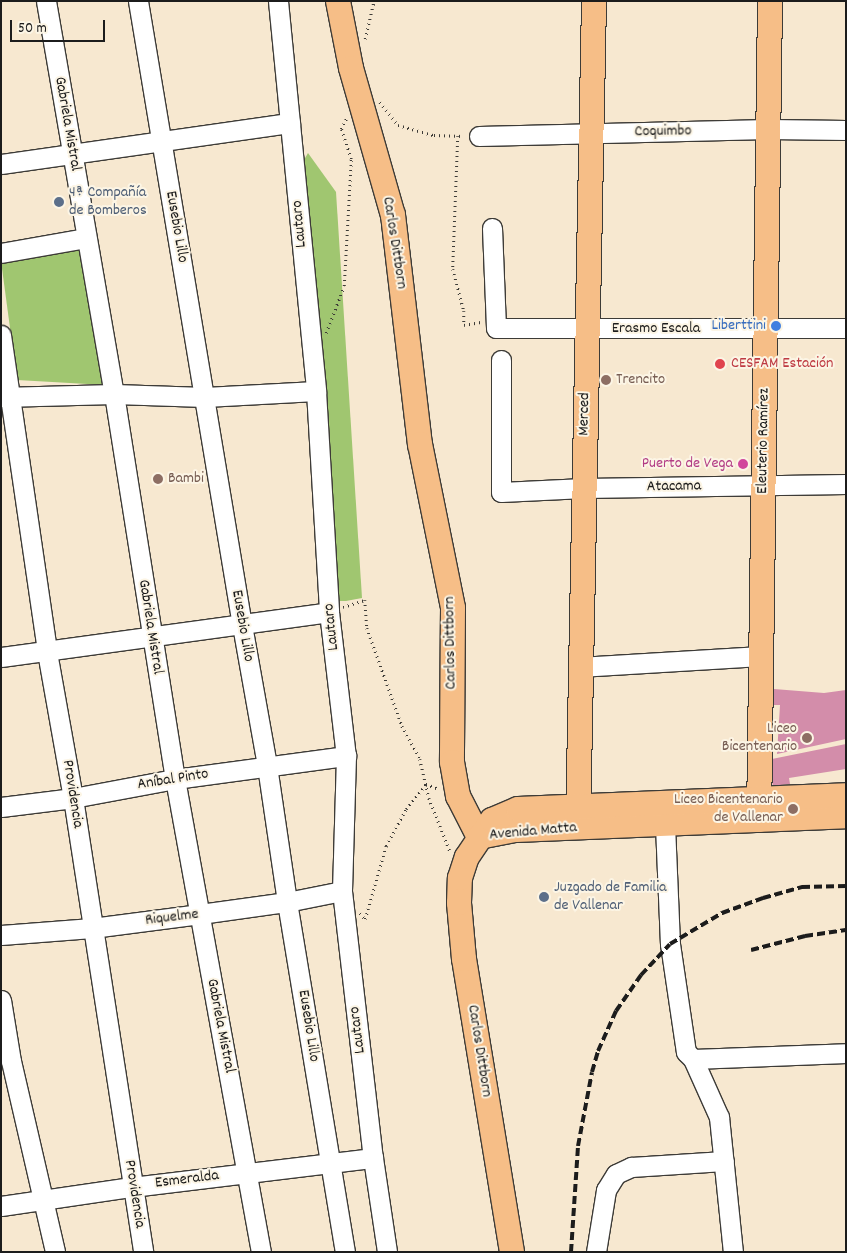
<!DOCTYPE html>
<html>
<head>
<meta charset="utf-8">
<style>
  body { margin:0 }
  #map { position:relative; width:847px; height:1253px; overflow:hidden; background:#f7e8d0; font-family:Dekko,sans-serif }
  div>[style] { position:absolute }
  .green>* { inset:0; background:#a0c670 }
  .building>* { inset:0; background:#d38daa }
  .path>* { height:2.5px; margin-top:-1.25px; transform-origin:0; background:repeating-linear-gradient(90deg,#3d3b37 0 1px,transparent 0 5px) }
  .roads { filter:drop-shadow(1px 0 #3d3b37) drop-shadow(-1px 0 #3d3b37) drop-shadow(0 1px #3d3b37) drop-shadow(0 -1px #3d3b37) }
  .minor>* { height:19px; margin:-9.5px; padding:0 9.5px; transform-origin:9.5px; border-radius:9.5px; background:#fff }
  .major>* { height:24px; margin:-12px; padding:0 12px; transform-origin:12px; border-radius:12px; background:#f6be87 }
  .rail>* { height:4px; margin-top:-2px; transform-origin:0; background:repeating-linear-gradient(90deg,#1c1c1c 0 8px,transparent 0 12px) }
  .dots>* { width:14px; height:14px; translate:-50% -50%; box-sizing:border-box; border:2px solid #fcf5e5; border-radius:50% }
  span { translate:-50% -50%; white-space:nowrap; text-align:center; line-height:1.15; -webkit-text-stroke:4px #fcf5e5; paint-order:stroke }
  .street-label { font-size:16px; color:#1c1c1c }
  .service-label { font-size:16px; color:#4e5e75 }
  .left { translate:0 -50%; text-align:left }
  .shop-label { font-size:16px; color:#366cbe }
  .right { translate:-100% -50%; text-align:right }
  .health-label { font-size:16px; color:#be3a42 }
  .education-label { font-size:16px; color:#785e54 }
  .hotel-label { font-size:16px; color:#b23c85 }
  .frame { position:absolute; inset:0; border:2px solid #1c1c1c; pointer-events:none }
  .scale { position:absolute; left:10px; top:20px; width:95px; height:22px; box-sizing:border-box; border:2px solid #1c1c1c; border-top:0; padding-left:6px; font-size:15px; line-height:18px; white-space:nowrap; color:#1c1c1c; -webkit-text-stroke:4px #fcf5e5; paint-order:stroke }
</style>
</head>
<body>
<div id="map">
  <div class="green">
    <i style="clip-path:polygon(308px 153px,336px 192px,362px 598px,346px 601px,336px 601px,300px 167px)"></i>
    <i style="clip-path:polygon(82px 246px,105px 385px,17px 380px,1px 261px)"></i>
  </div>
  <div class="building">
    <i style="clip-path:polygon(774px 689px,824px 693px,846px 690px,846px 739px,777px 754px,780px 705px,773px 705px)"></i>
    <i style="clip-path:polygon(846px 744px,846px 769px,789px 778px,790px 784px,773px 786px,767px 760px)"></i>
  </div>
  <div class="path">
    <i style="left:365px;top:39px;width:39px;rotate:-77deg"></i>
    <i style="left:380px;top:102px;width:29px;rotate:52deg"></i>
    <i style="left:398px;top:125px;width:37px;rotate:16deg"></i>
    <i style="left:434px;top:135px;width:30px;rotate:2deg"></i>
    <i style="left:458px;top:136px;width:133px;rotate:92.2deg"></i>
    <i style="left:453px;top:269px;width:43px;rotate:75.3deg"></i>
    <i style="left:464px;top:311px;width:14px;rotate:90deg"></i>
    <i style="left:464px;top:325px;width:17px;rotate:-10deg"></i>
    <i style="left:326px;top:333px;width:50px;rotate:-69deg"></i>
    <i style="left:344px;top:286px;width:127px;rotate:-86.8deg"></i>
    <i style="left:351px;top:159px;width:32px;rotate:-108deg"></i>
    <i style="left:341px;top:129px;width:13px;rotate:-63deg"></i>
    <i style="left:343px;top:607px;width:23px;rotate:-18deg"></i>
    <i style="left:365px;top:600px;width:28px;rotate:86deg"></i>
    <i style="left:367px;top:628px;width:104px;rotate:70.3deg"></i>
    <i style="left:402px;top:726px;width:38px;rotate:61deg"></i>
    <i style="left:420px;top:759px;width:40px;rotate:77deg"></i>
    <i style="left:429px;top:798px;width:57px;rotate:68.4deg"></i>
    <i style="left:360px;top:913px;width:8px;rotate:50deg"></i>
    <i style="left:365px;top:919px;width:76px;rotate:-74deg"></i>
    <i style="left:386px;top:846px;width:42px;rotate:-61.6deg"></i>
    <i style="left:406px;top:809px;width:32px;rotate:-51deg"></i>
    <i style="left:426px;top:784px;width:14px;rotate:21deg"></i>
  </div>
  <div class="roads">
    <div class="minor">
      <i style="left:46px;top:1px;width:399px;rotate:80.2deg"></i>
      <i style="left:114px;top:394px;width:390px;rotate:81deg"></i>
      <i style="left:175px;top:779px;width:481px;rotate:79.7deg"></i>
      <i style="left:138px;top:1px;width:633px;rotate:80.54deg"></i>
      <i style="left:242px;top:625px;width:143px;rotate:79.9deg"></i>
      <i style="left:267px;top:766px;width:137px;rotate:81.6deg"></i>
      <i style="left:287px;top:902px;width:355px;rotate:80.6deg"></i>
      <i style="left:278px;top:1px;width:392px;rotate:84.4deg"></i>
      <i style="left:316px;top:391px;width:221px;rotate:86.6deg"></i>
      <i style="left:329px;top:612px;width:145px;rotate:83.3deg"></i>
      <i style="left:346px;top:756px;width:135px;rotate:91.7deg"></i>
      <i style="left:342px;top:891px;width:269px;rotate:83.4deg"></i>
      <i style="left:373px;top:1158px;width:95px;rotate:81.5deg"></i>
      <i style="left:479px;top:136px;width:289px;rotate:-1.4deg"></i>
      <i style="left:768px;top:129px;width:78px;rotate:0.7deg"></i>
      <i style="left:1px;top:164px;width:292px;rotate:-8.1deg"></i>
      <i style="left:492px;top:228px;width:100px;rotate:87.7deg"></i>
      <i style="left:496px;top:328px;width:350px"></i>
      <i style="left:1px;top:253px;width:86px;rotate:-10deg"></i>
      <i style="left:1px;top:335px;width:320px;rotate:81.7deg"></i>
      <i style="left:47px;top:652px;width:148px;rotate:79.9deg"></i>
      <i style="left:73px;top:798px;width:459px;rotate:81.2deg"></i>
      <i style="left:501px;top:360px;width:132px;rotate:90deg"></i>
      <i style="left:501px;top:492px;width:83px;rotate:-2.8deg"></i>
      <i style="left:584px;top:488px;width:262px;rotate:-0.9deg"></i>
      <i style="left:1px;top:397px;width:113px;rotate:-1.5deg"></i>
      <i style="left:114px;top:394px;width:91px;rotate:1.9deg"></i>
      <i style="left:205px;top:397px;width:111px;rotate:-3.1deg"></i>
      <i style="left:1px;top:657px;width:331px;rotate:-7.8deg"></i>
      <i style="left:580px;top:667px;width:180px;rotate:-3.5deg"></i>
      <i style="left:1px;top:807px;width:73px;rotate:-7.1deg"></i>
      <i style="left:73px;top:798px;width:104px;rotate:-10.6deg"></i>
      <i style="left:175px;top:779px;width:173px;rotate:-7.7deg"></i>
      <i style="left:665px;top:825px;width:119px;rotate:87.6deg"></i>
      <i style="left:670px;top:944px;width:109px;rotate:81.6deg"></i>
      <i style="left:686px;top:1052px;width:10px;rotate:45deg"></i>
      <i style="left:693px;top:1059px;width:153px;rotate:-2.2deg"></i>
      <i style="left:1px;top:935px;width:91px;rotate:-4.4deg"></i>
      <i style="left:92px;top:928px;width:109px;rotate:-7.4deg"></i>
      <i style="left:200px;top:914px;width:88px;rotate:-7.9deg"></i>
      <i style="left:287px;top:902px;width:56px;rotate:-11.3deg"></i>
      <i style="left:1px;top:1000px;width:62px;rotate:80.7deg"></i>
      <i style="left:11px;top:1061px;width:196px;rotate:77deg"></i>
      <i style="left:693px;top:1059px;width:64px;rotate:65.9deg"></i>
      <i style="left:719px;top:1117px;width:136px;rotate:84.1deg"></i>
      <i style="left:1px;top:1206px;width:132px;rotate:-8.3deg"></i>
      <i style="left:132px;top:1187px;width:243px;rotate:-6.9deg"></i>
      <i style="left:596px;top:1252px;width:63px;rotate:-80.8deg"></i>
      <i style="left:606px;top:1190px;width:19px;rotate:-58deg"></i>
      <i style="left:616px;top:1174px;width:17px;rotate:-25deg"></i>
      <i style="left:631px;top:1167px;width:93px;rotate:-3.7deg"></i>
    </div>
    <div class="major">
      <i style="left:338px;top:1px;width:68px;rotate:79deg"></i>
      <i style="left:351px;top:68px;width:153px;rotate:74.1deg"></i>
      <i style="left:393px;top:215px;width:231px;rotate:83.3deg"></i>
      <i style="left:420px;top:444px;width:167px;rotate:78.6deg"></i>
      <i style="left:453px;top:608px;width:154px;rotate:90.4deg"></i>
      <i style="left:452px;top:762px;width:35px;rotate:80deg"></i>
      <i style="left:458px;top:796px;width:46px;rotate:62.9deg"></i>
      <i style="left:759px;top:820px;width:819px;rotate:-89.23deg"></i>
      <i style="left:578px;top:827px;width:826px;rotate:-88.89deg"></i>
      <i style="left:479px;top:837px;width:38px;rotate:-11deg"></i>
      <i style="left:516px;top:830px;width:330px;rotate:-2.4deg"></i>
      <i style="left:512px;top:1252px;width:297px;rotate:-99.3deg"></i>
      <i style="left:464px;top:959px;width:56px;rotate:-95.1deg"></i>
      <i style="left:459px;top:903px;width:25px;rotate:-88deg"></i>
      <i style="left:460px;top:878px;width:22px;rotate:-72deg"></i>
      <i style="left:467px;top:857px;width:45px;rotate:-56deg"></i>
      <i style="left:492px;top:820px;width:28px;rotate:-23deg"></i>
      <i style="left:518px;top:809px;width:328px;rotate:-2.4deg"></i>
    </div>
  </div>
  <div class="rail">
    <i style="left:751px;top:950px;width:56px;rotate:-14.5deg"></i>
    <i style="left:805px;top:936px;width:41px;rotate:-8.3deg"></i>
    <i style="left:571px;top:1252px;width:106px;rotate:-86.2deg"></i>
    <i style="left:578px;top:1146px;width:75px;rotate:-79.3deg"></i>
    <i style="left:592px;top:1072px;width:22px;rotate:-74deg"></i>
    <i style="left:598px;top:1051px;width:44px;rotate:-65.8deg"></i>
    <i style="left:616px;top:1011px;width:44px;rotate:-55.2deg"></i>
    <i style="left:641px;top:975px;width:42px;rotate:-46.9deg"></i>
    <i style="left:670px;top:944px;width:61px;rotate:-30.8deg"></i>
    <i style="left:722px;top:913px;width:44px;rotate:-20.1deg"></i>
    <i style="left:763px;top:898px;width:41px;rotate:-15.8deg"></i>
    <i style="left:802px;top:887px;width:44px;rotate:-1.3deg"></i>
  </div>
  <div class="dots">
    <i style="left:59px;top:202px;background:#5c6f8a"></i>
    <i style="left:776px;top:326px;background:#3f7fe0"></i>
    <i style="left:720px;top:364px;background:#e0444e"></i>
    <i style="left:606px;top:380px;background:#8d6e63"></i>
    <i style="left:743px;top:464px;background:#d1479c"></i>
    <i style="left:158px;top:479px;background:#8d6e63"></i>
    <i style="left:807px;top:738px;background:#8d6e63"></i>
    <i style="left:793px;top:809px;background:#8d6e63"></i>
    <i style="left:544px;top:897px;background:#5c6f8a"></i>
  </div>
  <div class="street-label">
    <span style="left:67px;top:124px;rotate:80deg">Gabriela Mistral</span>
    <span style="left:663px;top:132px;rotate:-1deg">Coquimbo</span>
    <span style="left:300px;top:224px;rotate:-95deg">Lautaro</span>
    <span style="left:176px;top:227px;rotate:80deg">Eusebio Lillo</span>
    <span style="left:394px;top:243px;rotate:81deg">Carlos Dittborn</span>
    <span style="left:656px;top:329px">Erasmo Escala</span>
    <span style="left:585px;top:414px;rotate:-89deg">Merced</span>
    <span style="left:764px;top:441px;rotate:-89deg">Eleuterio Ramírez</span>
    <span style="left:674px;top:487px;rotate:-1deg">Atacama</span>
    <span style="left:242px;top:626px;rotate:80deg">Eusebio Lillo</span>
    <span style="left:150px;top:627px;rotate:81deg">Gabriela Mistral</span>
    <span style="left:332px;top:627px;rotate:-96deg">Lautaro</span>
    <span style="left:451px;top:643px;rotate:-91deg">Carlos Dittborn</span>
    <span style="left:173px;top:780px;rotate:-9deg">Aníbal Pinto</span>
    <span style="left:72px;top:794px;rotate:81deg">Providencia</span>
    <span style="left:533px;top:832px;rotate:-5deg">Avenida Matta</span>
    <span style="left:172px;top:918px;rotate:-7deg">Riquelme</span>
    <span style="left:220px;top:1026px;rotate:79deg">Gabriela Mistral</span>
    <span style="left:308px;top:1026px;rotate:81deg">Eusebio Lillo</span>
    <span style="left:358px;top:1030px;rotate:-97deg">Lautaro</span>
    <span style="left:479px;top:1051px;rotate:81deg">Carlos Dittborn</span>
    <span style="left:187px;top:1180px;rotate:-7deg">Esmeralda</span>
    <span style="left:134px;top:1194px;rotate:81deg">Providencia</span>
  </div>
  <div class="service-label">
    <span class="left" style="left:69px;top:202px">4ª Compañía<br>de Bomberos</span>
    <span class="left" style="left:554px;top:897px">Juzgado de Familia<br>de Vallenar</span>
  </div>
  <div class="shop-label">
    <span class="right" style="left:766px;top:326px">Liberttini</span>
  </div>
  <div class="health-label">
    <span class="left" style="left:731px;top:364px">CESFAM Estación</span>
  </div>
  <div class="education-label">
    <span class="left" style="left:616px;top:380px">Trencito</span>
    <span class="left" style="left:168px;top:479px">Bambi</span>
    <span class="right" style="left:797px;top:738px">Liceo<br>Bicentenario</span>
    <span class="right" style="left:783px;top:809px">Liceo Bicentenario<br>de Vallenar</span>
  </div>
  <div class="hotel-label">
    <span class="right" style="left:733px;top:464px">Puerto de Vega</span>
  </div>
  <div class="frame"></div>
  <div class="scale">50 m</div>
</div>
</body>
</html>
